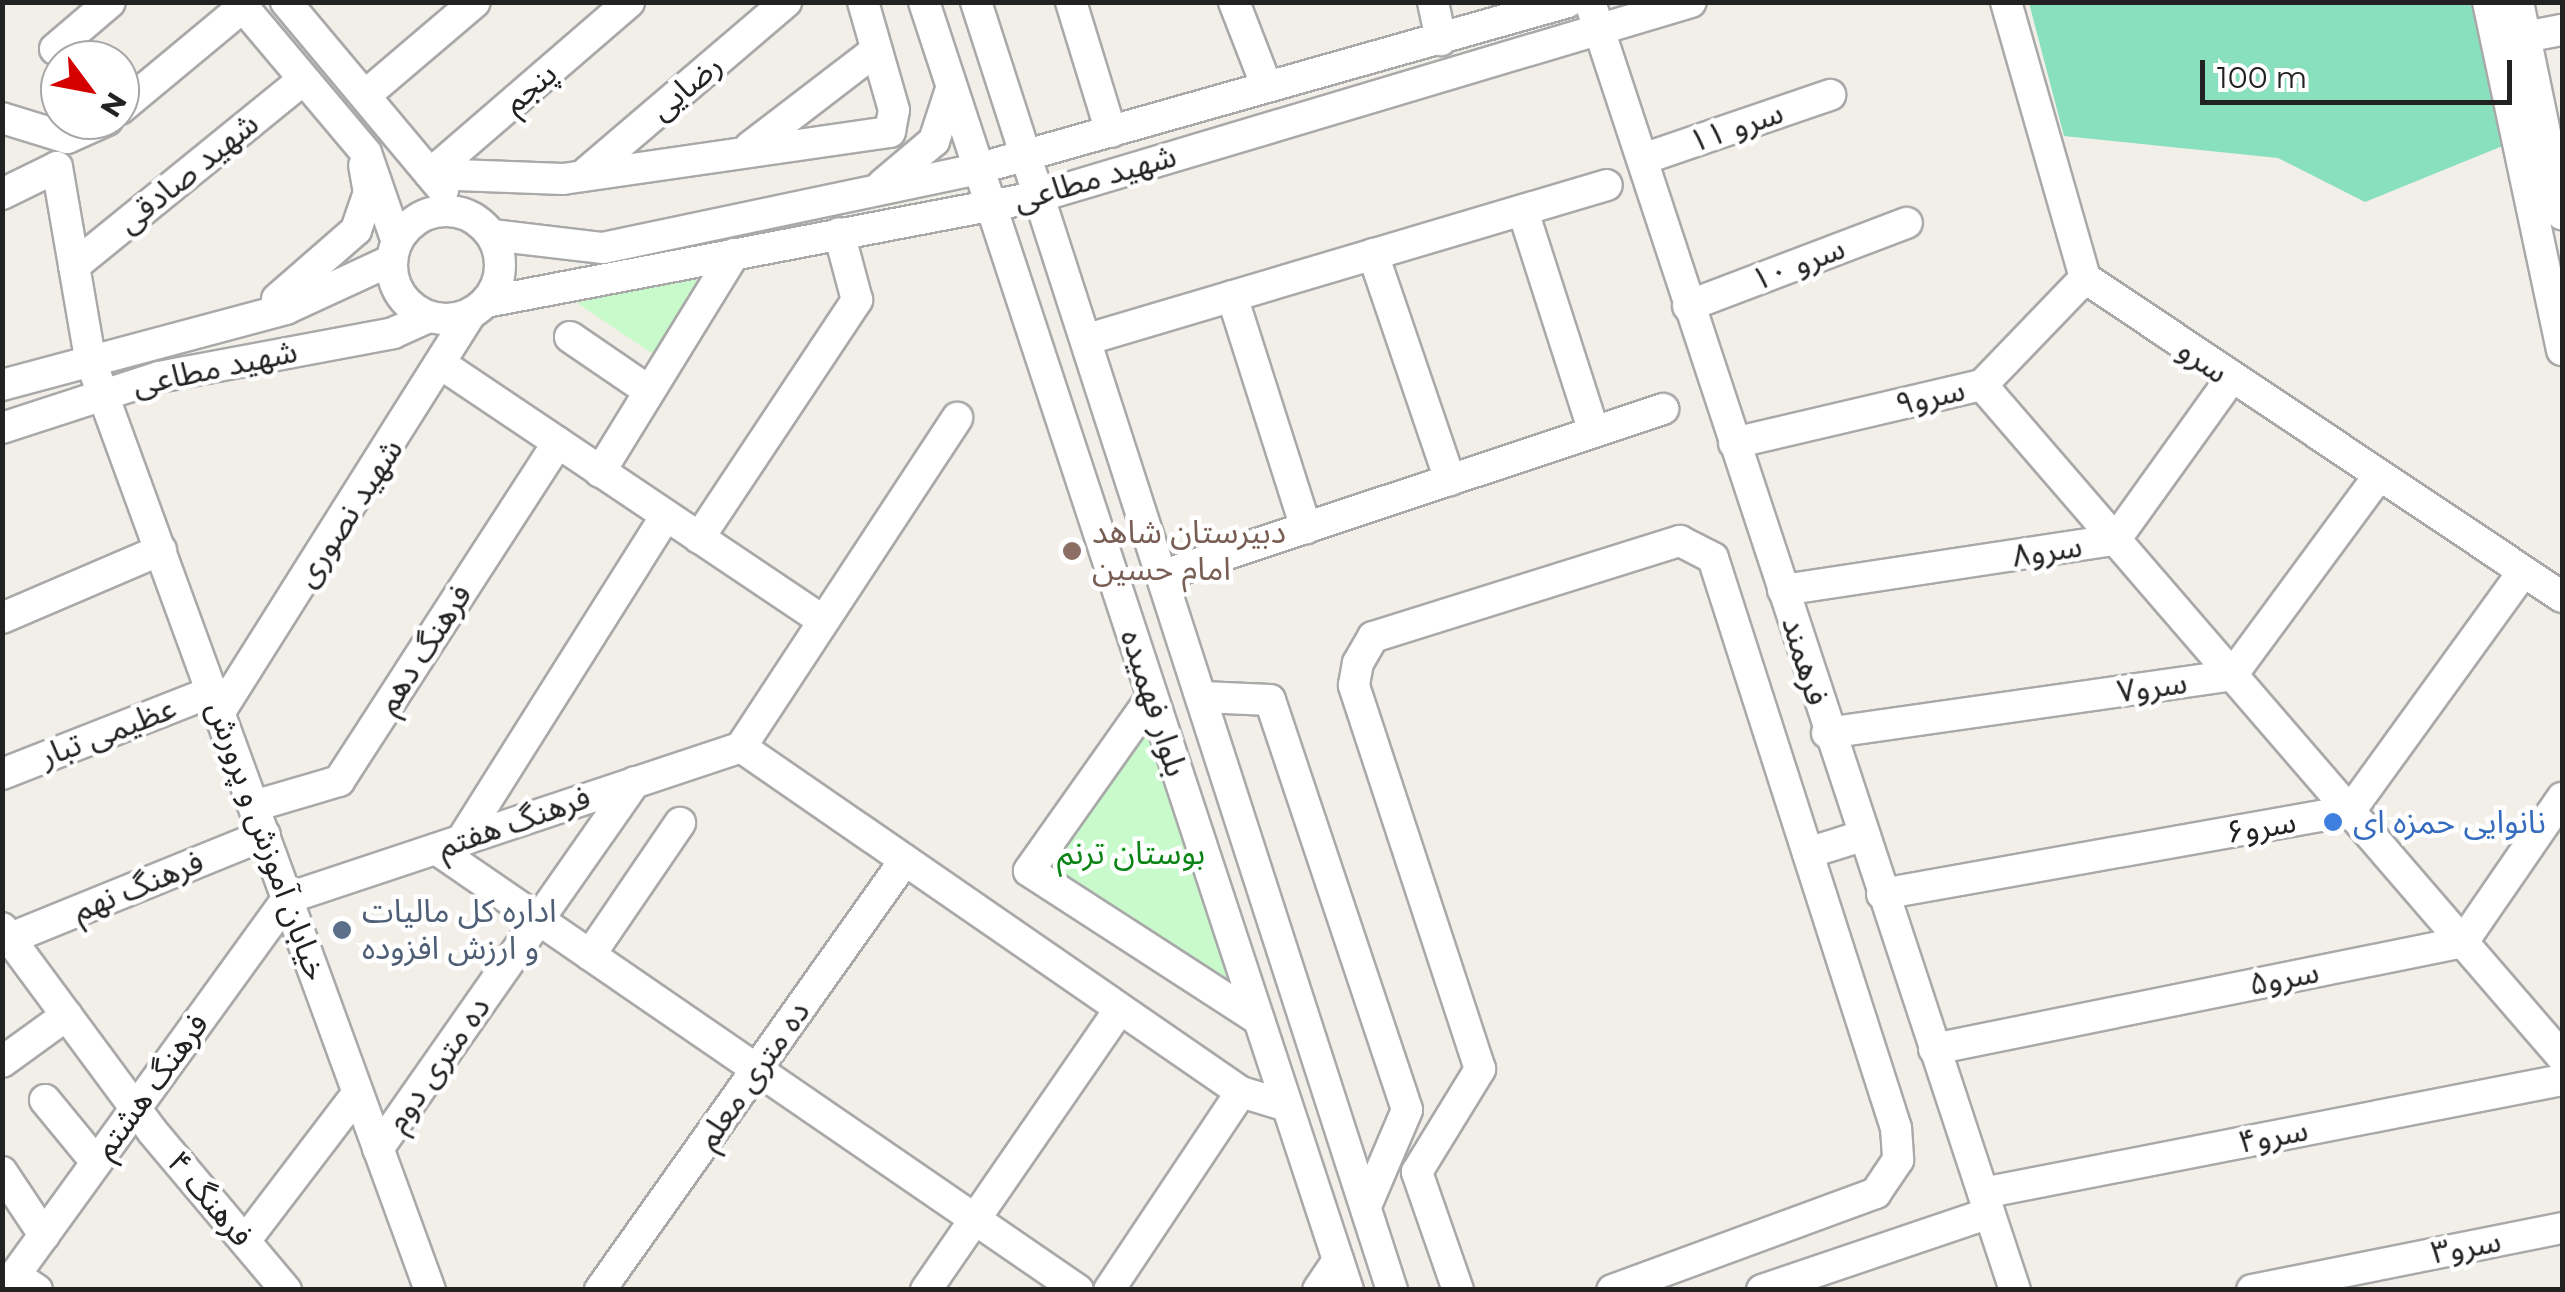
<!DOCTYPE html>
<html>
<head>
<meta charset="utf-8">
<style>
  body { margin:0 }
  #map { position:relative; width:2565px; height:1292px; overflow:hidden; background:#f2efe9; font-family:Montserrat,"Noto Sans Arabic",sans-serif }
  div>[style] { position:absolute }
  .park>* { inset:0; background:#c8facc }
  .pitch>* { inset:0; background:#88e0be }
  .roads { filter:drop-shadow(2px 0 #a9a9a9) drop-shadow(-2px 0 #a9a9a9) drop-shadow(0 2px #a9a9a9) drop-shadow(0 -2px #a9a9a9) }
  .minor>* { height:30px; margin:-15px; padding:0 15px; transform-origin:15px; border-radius:15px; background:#fff }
  .minor>.ring { margin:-15px; padding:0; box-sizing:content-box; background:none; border:30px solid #fff; border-radius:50% }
  .dots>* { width:28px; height:28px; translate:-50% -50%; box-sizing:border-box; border:5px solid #fff; border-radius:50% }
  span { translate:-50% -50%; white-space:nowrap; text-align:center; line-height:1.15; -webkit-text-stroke:9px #fff; paint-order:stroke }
  .street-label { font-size:32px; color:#222 }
  .education-label { font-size:32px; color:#785e54 }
  .left { translate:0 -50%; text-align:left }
  .shop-label { font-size:32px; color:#366cbe }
  .park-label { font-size:32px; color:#0c8416 }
  .service-label { font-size:32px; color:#4e5e75 }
  .frame { position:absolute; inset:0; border:5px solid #222; pointer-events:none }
  .north { position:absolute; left:40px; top:40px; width:100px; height:100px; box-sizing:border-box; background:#fff; border:2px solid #a7a7a7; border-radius:50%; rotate:122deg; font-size:28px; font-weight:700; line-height:40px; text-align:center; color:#222 }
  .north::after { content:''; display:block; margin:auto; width:35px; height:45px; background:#d40000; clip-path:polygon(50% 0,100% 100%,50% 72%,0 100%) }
  .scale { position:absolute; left:2200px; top:60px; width:312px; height:45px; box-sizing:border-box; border:5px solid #222; border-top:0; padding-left:12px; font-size:30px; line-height:35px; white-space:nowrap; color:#222; -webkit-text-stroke:8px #fff; paint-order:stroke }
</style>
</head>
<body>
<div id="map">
  <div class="park">
    <i style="clip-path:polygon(712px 267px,656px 356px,577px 303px)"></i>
    <i style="clip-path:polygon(1149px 718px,1242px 996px,1046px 868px)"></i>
  </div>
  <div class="pitch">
    <i style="clip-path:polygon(2029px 3px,2473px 3px,2505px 145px,2365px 202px,2278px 158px,2064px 136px)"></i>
  </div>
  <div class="roads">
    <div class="minor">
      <i style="left:239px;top:2px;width:197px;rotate:49.9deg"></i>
      <i style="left:366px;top:153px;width:94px;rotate:70.8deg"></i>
      <i style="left:286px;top:2px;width:245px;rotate:50.1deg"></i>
      <i style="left:924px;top:2px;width:1356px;rotate:71.78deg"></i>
      <i style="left:976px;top:2px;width:1354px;rotate:72.1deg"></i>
      <i style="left:1071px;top:2px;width:136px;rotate:72.9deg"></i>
      <i style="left:1234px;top:2px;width:91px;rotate:68.8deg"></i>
      <i style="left:1433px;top:2px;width:39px;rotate:78deg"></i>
      <i style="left:1590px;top:2px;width:1356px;rotate:71.74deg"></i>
      <i style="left:2006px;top:2px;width:287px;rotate:74deg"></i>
      <i style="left:2085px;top:278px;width:574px;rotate:33.77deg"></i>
      <i style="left:2488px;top:2px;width:356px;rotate:78deg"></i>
      <i style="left:2518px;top:2px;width:217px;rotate:78.3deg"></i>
      <i style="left:2525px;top:37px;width:38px;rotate:-11deg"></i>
      <i style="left:55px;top:49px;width:72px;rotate:-40.5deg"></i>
      <i style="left:368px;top:93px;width:140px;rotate:-40.4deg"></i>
      <i style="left:120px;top:109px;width:160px;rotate:-39.7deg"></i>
      <i style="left:2px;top:118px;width:68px;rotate:17.1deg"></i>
      <i style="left:67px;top:138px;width:44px;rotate:-24.2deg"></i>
      <i style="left:750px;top:147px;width:158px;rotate:-37.5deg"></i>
      <i style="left:1643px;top:159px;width:198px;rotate:-18.9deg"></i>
      <i style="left:587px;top:172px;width:262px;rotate:-40.5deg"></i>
      <i style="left:430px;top:174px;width:133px;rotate:2.2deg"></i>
      <i style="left:563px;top:179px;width:330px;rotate:-8.2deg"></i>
      <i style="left:890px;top:132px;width:22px;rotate:-80deg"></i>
      <i style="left:894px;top:110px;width:112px;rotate:-106deg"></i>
      <i style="left:430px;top:174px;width:263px;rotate:-40.8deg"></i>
      <i style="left:883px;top:184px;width:67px;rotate:-40.1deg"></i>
      <i style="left:934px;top:141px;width:55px;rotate:-71.9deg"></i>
      <i style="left:2px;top:194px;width:61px;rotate:-26.1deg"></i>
      <i style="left:57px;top:167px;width:195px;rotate:80.2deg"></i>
      <i style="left:90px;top:359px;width:991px;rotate:69.94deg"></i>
      <i class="ring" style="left:392px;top:211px;width:78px;height:78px"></i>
      <i style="left:1523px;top:211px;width:232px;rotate:72.2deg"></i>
      <i style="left:492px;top:235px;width:112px;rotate:6.7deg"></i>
      <i style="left:603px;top:248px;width:382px;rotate:-11.9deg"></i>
      <i style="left:977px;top:169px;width:614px;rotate:-15.78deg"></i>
      <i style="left:1373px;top:254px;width:239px;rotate:71.2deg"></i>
      <i style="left:74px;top:266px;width:295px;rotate:-39.1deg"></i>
      <i style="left:1232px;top:296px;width:244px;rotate:72.3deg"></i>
      <i style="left:277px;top:299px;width:105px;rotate:-41.1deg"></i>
      <i style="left:356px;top:230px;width:39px;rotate:-71deg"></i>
      <i style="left:369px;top:193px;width:28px;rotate:-100deg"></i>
      <i style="left:486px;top:302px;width:565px;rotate:-10.81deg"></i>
      <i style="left:1041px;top:196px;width:678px;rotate:-16.62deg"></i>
      <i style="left:1688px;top:306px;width:234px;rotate:-20.8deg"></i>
      <i style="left:570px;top:337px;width:96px;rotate:34.4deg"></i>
      <i style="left:1088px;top:339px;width:541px;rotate:-16.53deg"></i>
      <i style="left:444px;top:366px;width:453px;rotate:33.9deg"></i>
      <i style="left:2px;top:385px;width:294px;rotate:-15deg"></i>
      <i style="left:286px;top:309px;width:117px;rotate:-24.8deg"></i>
      <i style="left:1982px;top:385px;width:888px;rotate:49.2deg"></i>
      <i style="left:2px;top:428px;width:165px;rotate:-18deg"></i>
      <i style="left:159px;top:377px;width:238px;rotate:-10.6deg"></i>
      <i style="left:393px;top:333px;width:39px;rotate:-24deg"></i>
      <i style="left:1734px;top:443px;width:255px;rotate:-13.2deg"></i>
      <i style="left:1982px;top:385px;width:149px;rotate:-46.1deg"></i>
      <i style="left:600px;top:472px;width:256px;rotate:-58.4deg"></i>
      <i style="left:699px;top:538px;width:286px;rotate:-56.4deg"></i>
      <i style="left:857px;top:300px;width:69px;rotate:-105deg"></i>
      <i style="left:1167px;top:574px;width:523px;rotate:-18.4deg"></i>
      <i style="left:1783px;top:590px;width:336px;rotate:-8.6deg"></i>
      <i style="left:2115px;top:540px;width:197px;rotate:-54.3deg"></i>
      <i style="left:2px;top:618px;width:173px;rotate:-23.2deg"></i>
      <i style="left:1152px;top:697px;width:213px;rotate:125.3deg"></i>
      <i style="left:1029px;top:871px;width:274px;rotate:32.9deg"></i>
      <i style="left:1202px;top:697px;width:68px;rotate:2.5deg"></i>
      <i style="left:1270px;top:700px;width:432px;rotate:71.5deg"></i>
      <i style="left:1407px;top:1110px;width:104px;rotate:113.1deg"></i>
      <i style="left:221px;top:710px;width:469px;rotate:-57.8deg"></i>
      <i style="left:1827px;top:733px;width:409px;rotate:-8.1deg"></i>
      <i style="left:2232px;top:675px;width:246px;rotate:-53.6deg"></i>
      <i style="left:741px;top:747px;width:607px;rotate:34.61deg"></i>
      <i style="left:1241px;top:1092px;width:48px;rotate:16.9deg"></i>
      <i style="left:741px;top:747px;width:394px;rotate:-56.7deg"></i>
      <i style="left:2px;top:774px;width:228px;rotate:-21.4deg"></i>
      <i style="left:254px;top:806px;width:89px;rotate:-16.4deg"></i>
      <i style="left:339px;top:781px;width:403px;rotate:-57.1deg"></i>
      <i style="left:461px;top:841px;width:384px;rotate:-57.8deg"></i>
      <i style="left:436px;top:849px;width:779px;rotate:34.49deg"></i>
      <i style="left:1808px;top:853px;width:57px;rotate:-17.5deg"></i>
      <i style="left:1882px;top:894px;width:475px;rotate:-10.1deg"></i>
      <i style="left:2350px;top:811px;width:295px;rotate:-54.1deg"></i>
      <i style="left:2px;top:928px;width:252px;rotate:53.5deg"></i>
      <i style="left:152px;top:1131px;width:208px;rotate:49.9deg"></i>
      <i style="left:11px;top:938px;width:274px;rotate:-22.1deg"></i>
      <i style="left:590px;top:955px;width:160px;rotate:-55.7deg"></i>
      <i style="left:1934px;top:1049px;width:540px;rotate:-11.43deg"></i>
      <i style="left:2463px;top:942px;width:175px;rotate:-55.5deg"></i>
      <i style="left:2px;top:1062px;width:80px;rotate:-35.9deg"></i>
      <i style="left:45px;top:1100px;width:80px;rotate:50.6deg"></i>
      <i style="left:378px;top:1149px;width:448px;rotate:-55deg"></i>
      <i style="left:2px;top:1172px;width:76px;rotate:56.3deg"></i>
      <i style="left:1983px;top:1193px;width:590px;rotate:-11.04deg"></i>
      <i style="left:245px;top:1241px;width:185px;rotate:-52.7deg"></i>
      <i style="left:37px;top:1290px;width:27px;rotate:-146deg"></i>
      <i style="left:15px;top:1275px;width:465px;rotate:-54.1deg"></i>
      <i style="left:288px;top:898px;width:478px;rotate:-18.4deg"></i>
      <i style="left:600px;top:1290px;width:527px;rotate:-54.65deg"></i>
      <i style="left:926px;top:1290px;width:341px;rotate:-55.4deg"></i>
      <i style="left:1109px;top:1290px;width:238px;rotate:-56.3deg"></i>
      <i style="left:1318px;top:1290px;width:36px;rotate:-56deg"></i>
      <i style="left:1458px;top:1290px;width:125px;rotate:-109.2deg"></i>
      <i style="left:1417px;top:1172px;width:121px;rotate:-58.5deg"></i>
      <i style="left:1480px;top:1069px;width:404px;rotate:-108.2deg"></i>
      <i style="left:1354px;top:685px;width:22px;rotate:-80deg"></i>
      <i style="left:1358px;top:663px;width:30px;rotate:-60deg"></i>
      <i style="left:1373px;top:637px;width:322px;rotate:-17.4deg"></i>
      <i style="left:1680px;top:541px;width:37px;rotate:27deg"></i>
      <i style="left:1713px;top:558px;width:599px;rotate:72.2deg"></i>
      <i style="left:1896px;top:1128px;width:32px;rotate:86deg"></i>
      <i style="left:1898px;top:1160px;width:40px;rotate:124deg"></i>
      <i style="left:1876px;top:1193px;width:281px;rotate:159.8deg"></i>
      <i style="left:1762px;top:1290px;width:240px;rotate:-18.7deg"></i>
      <i style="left:2252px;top:1290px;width:316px;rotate:-11.3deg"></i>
    </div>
  </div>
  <div class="dots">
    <i style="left:1072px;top:551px;background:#8d6e63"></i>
    <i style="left:2333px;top:822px;background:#3f7fe0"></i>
    <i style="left:342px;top:930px;background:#5c6f8a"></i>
  </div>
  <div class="street-label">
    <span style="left:686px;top:87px;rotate:-40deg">رضایی</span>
    <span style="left:530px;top:88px;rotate:-41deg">پنجم</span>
    <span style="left:1736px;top:127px;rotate:-19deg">۱۱ سرو</span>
    <span style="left:188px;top:173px;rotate:-39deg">شهید صادقی</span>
    <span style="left:1095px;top:178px;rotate:-16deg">شهید مطاعی</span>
    <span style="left:1798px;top:264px;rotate:-21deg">سرو ۱۰</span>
    <span style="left:2203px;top:361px;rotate:35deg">سرو</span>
    <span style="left:215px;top:368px;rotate:-12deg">شهید مطاعی</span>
    <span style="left:1930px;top:397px;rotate:-13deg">سرو۹</span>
    <span style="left:349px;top:513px;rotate:-57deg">شهید نصوری</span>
    <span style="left:2047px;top:551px;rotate:-9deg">سرو۸</span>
    <span style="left:424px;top:649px;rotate:-57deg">فرهنگ دهم</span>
    <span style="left:1805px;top:661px;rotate:73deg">فرهمند</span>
    <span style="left:2152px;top:687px;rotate:-8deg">سرو۷</span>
    <span style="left:1154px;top:703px;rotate:72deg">بلوار فهمیده</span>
    <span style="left:108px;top:732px;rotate:-21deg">عظیمی تبار</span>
    <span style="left:514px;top:822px;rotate:-19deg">فرهنگ هفتم</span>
    <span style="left:2261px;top:827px;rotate:-10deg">سرو۶</span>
    <span style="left:267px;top:841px;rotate:70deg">خیابان آموزش و پرورش</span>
    <span style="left:138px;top:886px;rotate:-22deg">فرهنگ نهم</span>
    <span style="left:2284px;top:978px;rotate:-11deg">سرو۵</span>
    <span style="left:438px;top:1064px;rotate:-55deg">ده متری دوم</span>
    <span style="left:753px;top:1075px;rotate:-55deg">ده متری معلم</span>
    <span style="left:151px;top:1086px;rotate:-54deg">فرهنگ هشتم</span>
    <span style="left:2273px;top:1136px;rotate:-11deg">سرو۴</span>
    <span style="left:210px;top:1199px;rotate:50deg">فرهنگ ۴</span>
    <span style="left:2466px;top:1247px;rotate:-11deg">سرو۳</span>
  </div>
  <div class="education-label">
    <span class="left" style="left:1092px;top:551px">دبیرستان شاهد<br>امام حسین</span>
  </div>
  <div class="shop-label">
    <span class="left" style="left:2353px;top:822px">نانوایی حمزه ای</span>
  </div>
  <div class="park-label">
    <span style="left:1131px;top:853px">بوستان ترنم</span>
  </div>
  <div class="service-label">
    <span class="left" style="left:362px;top:930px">اداره کل مالیات<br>و ارزش افزوده</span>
  </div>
  <div class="frame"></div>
  <div class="north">N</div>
  <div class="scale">100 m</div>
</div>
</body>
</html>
